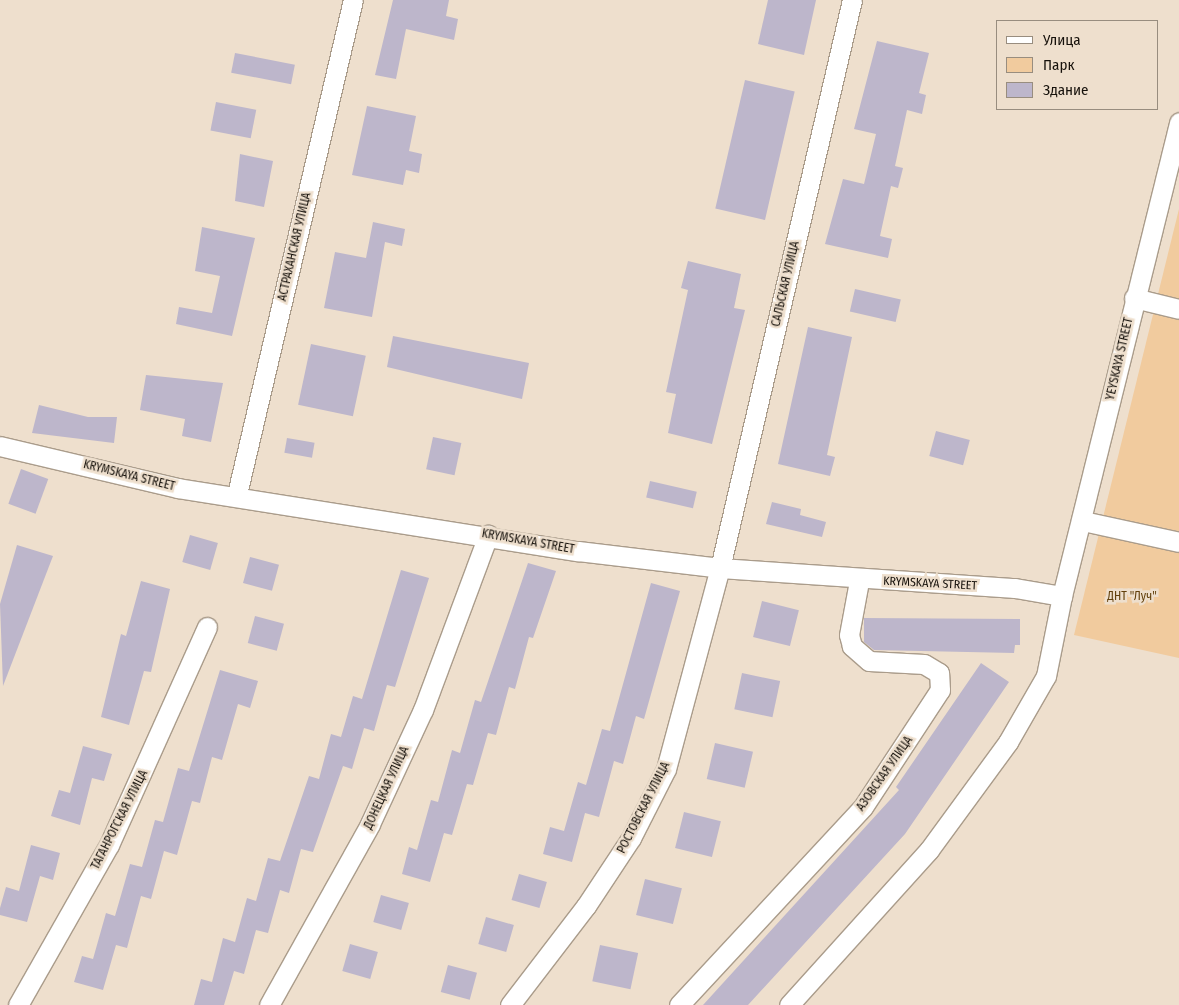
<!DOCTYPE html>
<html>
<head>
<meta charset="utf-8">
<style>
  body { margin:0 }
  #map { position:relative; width:1179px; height:1005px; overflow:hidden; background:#eedfcd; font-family:"Fira Sans Condensed",sans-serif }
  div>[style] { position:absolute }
  .green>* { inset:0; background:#f1cb9e }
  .building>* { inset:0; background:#bdb6cb; transform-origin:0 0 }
  .roads { filter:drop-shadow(1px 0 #aa9c8b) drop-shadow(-1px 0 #aa9c8b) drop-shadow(0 1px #aa9c8b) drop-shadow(0 -1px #aa9c8b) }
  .minor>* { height:19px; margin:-9.5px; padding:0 9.5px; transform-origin:9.5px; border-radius:9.5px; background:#fff }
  span { translate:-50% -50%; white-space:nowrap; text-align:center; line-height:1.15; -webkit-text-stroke:5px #eedfcd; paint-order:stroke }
  .street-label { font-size:12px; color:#16110b }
  .park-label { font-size:12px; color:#62400c }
  .legend { position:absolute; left:996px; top:20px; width:162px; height:90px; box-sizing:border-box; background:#eedfcd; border:1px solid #988d7f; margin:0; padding:6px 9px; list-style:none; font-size:15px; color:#16110b }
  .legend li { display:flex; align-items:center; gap:10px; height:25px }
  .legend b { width:25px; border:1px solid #988d7f }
</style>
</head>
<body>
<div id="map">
  <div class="green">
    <i style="clip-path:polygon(1179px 209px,1179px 658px,1074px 635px)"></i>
  </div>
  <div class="building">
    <i style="clip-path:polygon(393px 0,449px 0,446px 16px,458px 19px,454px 40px,406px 29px,396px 79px,375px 75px)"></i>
    <i style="clip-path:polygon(768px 0,816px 0,804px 55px,758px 44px)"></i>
    <i style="clip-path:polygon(877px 41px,929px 53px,919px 93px,926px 95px,922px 114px,907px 110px,895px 166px,903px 168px,898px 188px,891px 186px,880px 236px,892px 239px,888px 258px,825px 244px,843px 179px,864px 184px,876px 134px,854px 129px)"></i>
    <i style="left:235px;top:53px;width:61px;height:20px;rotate:11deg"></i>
    <i style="left:745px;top:80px;width:51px;height:132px;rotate:13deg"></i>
    <i style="left:216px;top:102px;width:41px;height:29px;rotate:11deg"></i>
    <i style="clip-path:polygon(367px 106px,416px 116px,409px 151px,422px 154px,419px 173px,406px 170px,403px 185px,352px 175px)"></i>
    <i style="clip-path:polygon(240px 154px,273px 161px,264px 207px,235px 201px)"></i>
    <i style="clip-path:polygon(373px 222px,405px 229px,402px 246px,385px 242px,372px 317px,324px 308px,335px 252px,366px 258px)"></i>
    <i style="clip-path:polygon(202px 227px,255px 238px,232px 336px,176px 324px,179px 307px,212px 313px,220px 276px,195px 271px)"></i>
    <i style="clip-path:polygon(688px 261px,741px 274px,734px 308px,745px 310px,712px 444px,668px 433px,676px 394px,666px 392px,688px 290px,681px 288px)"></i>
    <i style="left:855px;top:289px;width:47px;height:23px;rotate:13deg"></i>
    <i style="clip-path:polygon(808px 327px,852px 337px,827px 455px,835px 457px,830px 476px,778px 464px)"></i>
    <i style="clip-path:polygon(393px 336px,529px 363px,522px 399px,387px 367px)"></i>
    <i style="left:311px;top:344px;width:56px;height:62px;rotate:12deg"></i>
    <i style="clip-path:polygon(146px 375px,223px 383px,211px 442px,182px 436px,185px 419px,140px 410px)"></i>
    <i style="clip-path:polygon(39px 405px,88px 417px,117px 417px,114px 443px,32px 433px)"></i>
    <i style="left:936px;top:431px;width:35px;height:26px;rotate:15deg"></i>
    <i style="left:433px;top:437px;width:29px;height:33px;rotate:12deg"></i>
    <i style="left:287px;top:438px;width:28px;height:15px;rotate:10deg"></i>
    <i style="left:21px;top:469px;width:29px;height:37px;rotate:20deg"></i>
    <i style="left:650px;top:481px;width:48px;height:17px;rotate:13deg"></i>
    <i style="clip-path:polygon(772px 502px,801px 509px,800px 515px,826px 522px,822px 537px,766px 524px)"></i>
    <i style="left:190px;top:535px;width:29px;height:28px;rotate:16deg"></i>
    <i style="clip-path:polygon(17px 545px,53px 556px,3px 686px,0 604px)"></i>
    <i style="left:250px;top:557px;width:30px;height:27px;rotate:15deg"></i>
    <i style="clip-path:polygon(528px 563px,556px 571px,533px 638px,529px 637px,515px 689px,509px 687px,496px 735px,488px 733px,473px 785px,467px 784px,452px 835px,444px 833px,430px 882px,402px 874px,409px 847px,417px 850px,431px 800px,438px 802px,452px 750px,460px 753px,475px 700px,481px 702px)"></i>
    <i style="clip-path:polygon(401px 570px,429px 578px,395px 687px,387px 685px,374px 731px,364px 728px,352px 769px,343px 766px,313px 852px,301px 849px,289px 893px,280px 890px,268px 933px,256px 930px,244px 974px,234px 971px,224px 1005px,194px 1005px,201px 979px,212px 982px,223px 938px,235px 942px,247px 898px,256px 901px,268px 858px,280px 861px,309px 776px,319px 779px,331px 734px,341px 737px,353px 696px,362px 699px)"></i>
    <i style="clip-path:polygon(141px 581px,170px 589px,151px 672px,144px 671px,129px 725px,101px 717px,121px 634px,126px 636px)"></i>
    <i style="clip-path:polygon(651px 583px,680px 591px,644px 719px,636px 716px,623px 764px,614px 761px,599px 817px,585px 813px,572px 862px,543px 854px,550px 827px,564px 831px,578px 782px,586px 785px,602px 729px,610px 731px)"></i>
    <i style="left:762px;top:601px;width:38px;height:37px;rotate:14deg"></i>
    <i style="left:255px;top:616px;width:30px;height:28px;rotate:15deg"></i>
    <i style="clip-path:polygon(864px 618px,1020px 619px,1020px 645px,1015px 645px,1014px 653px,874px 650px,864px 642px)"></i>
    <i style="clip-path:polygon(981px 663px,1009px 682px,905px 834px,748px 1005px,703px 1005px,899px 790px,896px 787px)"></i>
    <i style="clip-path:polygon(220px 670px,258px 681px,250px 708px,238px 704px,222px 760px,212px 757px,200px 803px,192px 801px,177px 855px,164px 851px,151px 899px,141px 896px,127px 948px,116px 945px,103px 990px,74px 982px,82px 956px,93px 959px,106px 913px,115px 916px,130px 864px,142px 867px,155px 820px,163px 822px,178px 768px,189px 771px)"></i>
    <i style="left:742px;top:673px;width:39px;height:37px;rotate:12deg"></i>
    <i style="left:715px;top:743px;width:39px;height:37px;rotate:13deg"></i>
    <i style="clip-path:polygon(83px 746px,112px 754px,104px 781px,92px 778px,80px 825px,51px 816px,59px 790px,70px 793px)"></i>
    <i style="left:684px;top:812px;width:38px;height:37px;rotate:14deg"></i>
    <i style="clip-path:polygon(31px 845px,60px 853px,53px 880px,40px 876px,27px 922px,0 915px,0 908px,6px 887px,19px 891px)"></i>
    <i style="left:519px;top:874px;width:29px;height:27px;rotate:16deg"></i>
    <i style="left:645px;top:879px;width:38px;height:37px;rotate:14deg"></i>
    <i style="left:381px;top:895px;width:29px;height:28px;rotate:16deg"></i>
    <i style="left:486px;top:917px;width:29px;height:28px;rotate:16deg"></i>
    <i style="left:350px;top:944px;width:29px;height:28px;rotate:16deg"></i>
    <i style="left:600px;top:945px;width:39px;height:37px;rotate:12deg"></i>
    <i style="left:448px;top:965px;width:30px;height:28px;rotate:15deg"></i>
  </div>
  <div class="roads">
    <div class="minor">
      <i style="left:1134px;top:298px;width:46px;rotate:13.7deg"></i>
      <i style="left:0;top:446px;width:183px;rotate:13.3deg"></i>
      <i style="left:178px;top:488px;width:405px;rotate:9deg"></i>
      <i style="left:578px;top:551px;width:143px;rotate:6.8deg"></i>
      <i style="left:720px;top:568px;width:296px;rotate:3.9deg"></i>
      <i style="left:1015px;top:588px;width:48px;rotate:9.7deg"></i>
      <i style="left:237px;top:494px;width:507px;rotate:-76.79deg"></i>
      <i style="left:1083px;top:521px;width:98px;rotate:12.3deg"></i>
      <i style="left:18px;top:1005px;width:184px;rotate:-60.4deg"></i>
      <i style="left:109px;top:845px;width:239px;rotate:-65.8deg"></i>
      <i style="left:269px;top:1005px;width:207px;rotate:-60.8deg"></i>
      <i style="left:370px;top:824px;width:126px;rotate:-65.1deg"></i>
      <i style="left:423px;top:710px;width:187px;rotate:-69.6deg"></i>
      <i style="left:510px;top:1005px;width:125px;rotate:-52.5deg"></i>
      <i style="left:586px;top:906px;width:82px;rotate:-56.5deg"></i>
      <i style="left:631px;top:838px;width:77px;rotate:-63.1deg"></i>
      <i style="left:666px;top:769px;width:208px;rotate:-75deg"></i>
      <i style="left:720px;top:568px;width:583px;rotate:-76.92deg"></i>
      <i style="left:679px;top:1005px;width:270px;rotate:-47.1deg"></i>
      <i style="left:863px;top:807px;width:140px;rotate:-56.7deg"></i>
      <i style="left:940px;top:690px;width:17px;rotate:-93deg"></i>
      <i style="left:939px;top:673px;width:17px;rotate:-149deg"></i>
      <i style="left:924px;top:664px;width:55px;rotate:-176.9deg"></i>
      <i style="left:869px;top:661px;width:23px;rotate:-139deg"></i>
      <i style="left:852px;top:646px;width:11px;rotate:-105deg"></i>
      <i style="left:849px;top:635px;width:55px;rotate:-79.5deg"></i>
      <i style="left:789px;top:1005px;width:209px;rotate:-47.9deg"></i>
      <i style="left:929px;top:850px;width:134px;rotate:-53.8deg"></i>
      <i style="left:1008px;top:742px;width:76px;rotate:-60.1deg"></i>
      <i style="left:1046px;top:676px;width:82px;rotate:-78.7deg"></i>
      <i style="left:1062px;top:596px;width:488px;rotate:-76.1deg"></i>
    </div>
  </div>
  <div class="street-label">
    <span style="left:295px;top:247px;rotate:-77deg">АСТРАХАНСКАЯ УЛИЦА</span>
    <span style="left:786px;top:284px;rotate:-77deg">САЛЬСКАЯ УЛИЦА</span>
    <span style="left:1120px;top:359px;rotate:-77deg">YEYSKAYA STREET</span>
    <span style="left:129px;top:476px;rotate:14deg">KRYMSKAYA STREET</span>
    <span style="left:528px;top:542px;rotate:10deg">KRYMSKAYA STREET</span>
    <span style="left:930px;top:584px;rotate:3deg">KRYMSKAYA STREET</span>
    <span style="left:885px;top:774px;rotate:-55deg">АЗОВСКАЯ УЛИЦА</span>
    <span style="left:387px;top:788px;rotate:-65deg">ДОНЕЦКАЯ УЛИЦА</span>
    <span style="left:644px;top:808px;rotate:-63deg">РОСТОВСКАЯ УЛИЦА</span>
    <span style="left:120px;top:820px;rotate:-63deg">ТАГАНРОГСКАЯ УЛИЦА</span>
  </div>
  <div class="park-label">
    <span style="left:1132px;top:597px">ДНТ "Луч"</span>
  </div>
  <ul class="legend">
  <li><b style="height:6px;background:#fff"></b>Улица</li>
  <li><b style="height:14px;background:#f1cb9e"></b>Парк</li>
  <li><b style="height:14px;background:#bdb6cb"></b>Здание</li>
  </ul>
</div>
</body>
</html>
